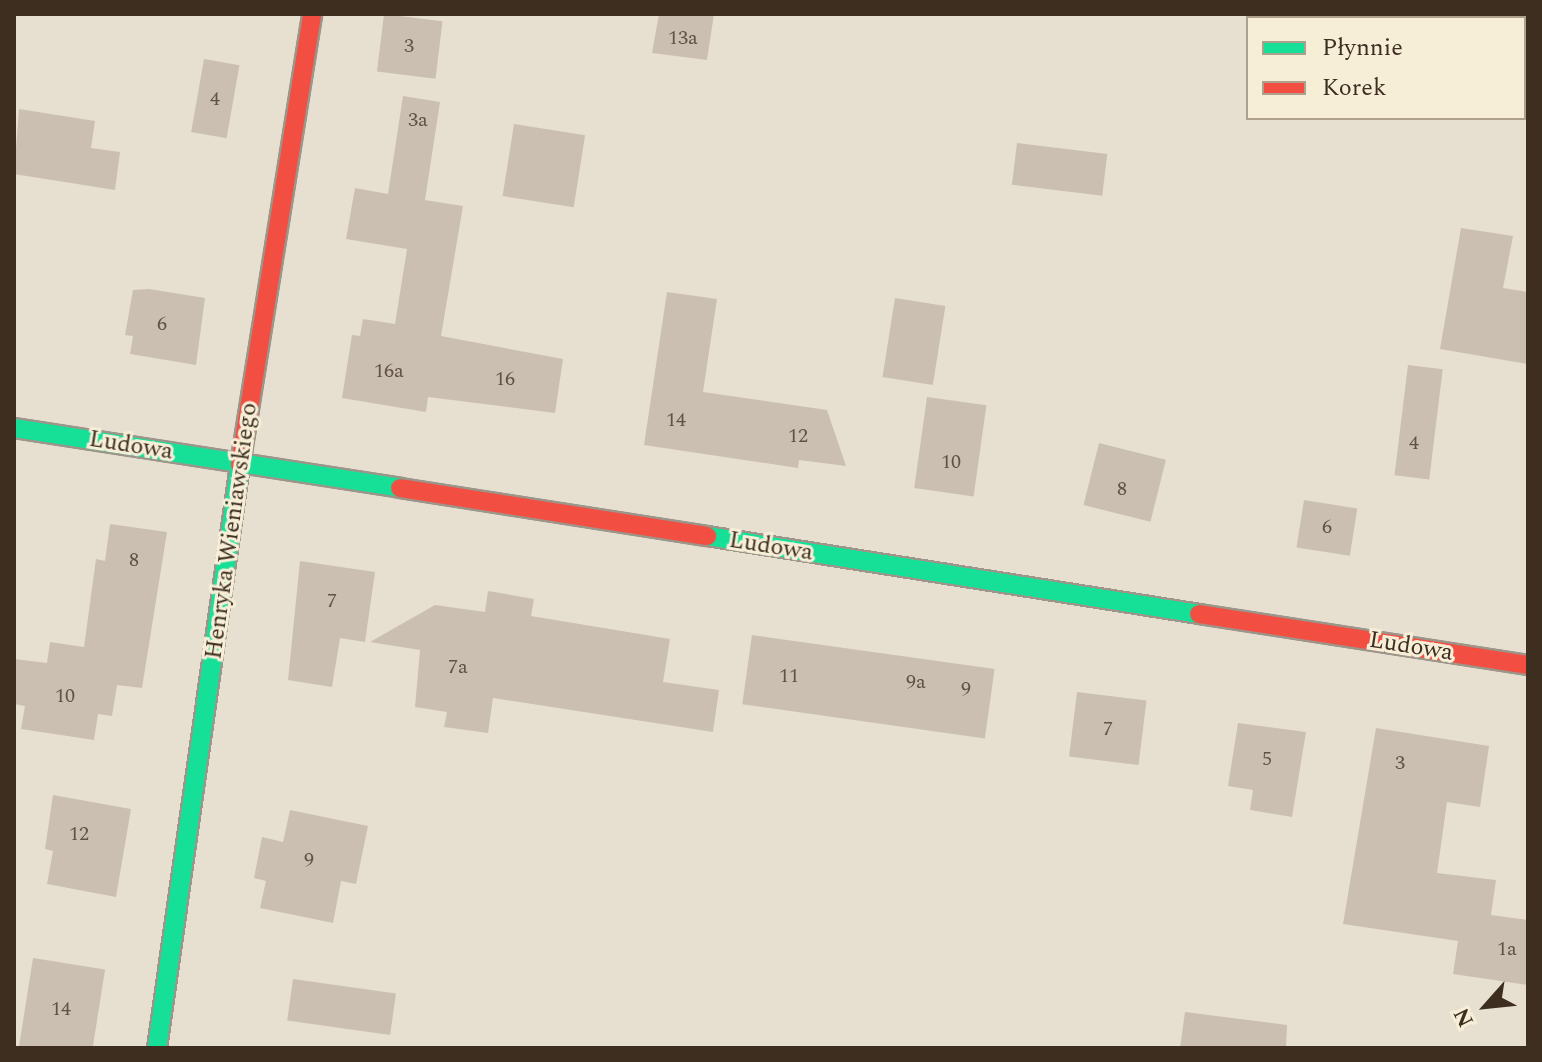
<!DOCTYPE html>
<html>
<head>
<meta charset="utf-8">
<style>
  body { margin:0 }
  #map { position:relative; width:1542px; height:1062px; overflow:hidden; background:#e7e0d1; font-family:Spectral,serif }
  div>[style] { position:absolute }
  .building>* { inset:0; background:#cbbfb2; transform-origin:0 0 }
  .roads { filter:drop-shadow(2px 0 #9c958a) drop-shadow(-2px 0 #9c958a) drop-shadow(0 2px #9c958a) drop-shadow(0 -2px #9c958a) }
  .fast>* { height:18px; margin:-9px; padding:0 9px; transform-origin:9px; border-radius:9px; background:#16e098 }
  .jam>* { height:18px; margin:-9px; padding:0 9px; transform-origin:9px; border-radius:9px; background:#f24e42 }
  span { translate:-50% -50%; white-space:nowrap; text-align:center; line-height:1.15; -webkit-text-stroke:6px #f7eed8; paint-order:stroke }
  .number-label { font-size:20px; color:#605244 }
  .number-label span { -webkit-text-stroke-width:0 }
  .street-label { font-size:24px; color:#3d2e20 }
  .frame { position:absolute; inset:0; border:16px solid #3d2e20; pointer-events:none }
  .legend { position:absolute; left:1246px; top:16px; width:280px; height:104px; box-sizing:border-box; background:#f7eed8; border:2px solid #ada18e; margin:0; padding:10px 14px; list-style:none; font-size:24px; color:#3d2e20 }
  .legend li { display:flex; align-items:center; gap:16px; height:40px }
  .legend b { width:40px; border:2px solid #ada18e }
  .north { position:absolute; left:1446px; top:966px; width:80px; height:80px; -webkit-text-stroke:6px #f7eed8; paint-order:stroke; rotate:243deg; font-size:22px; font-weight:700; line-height:32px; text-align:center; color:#3d2e20 }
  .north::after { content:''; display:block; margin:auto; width:28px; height:36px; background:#3d2e20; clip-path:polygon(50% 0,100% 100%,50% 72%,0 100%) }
</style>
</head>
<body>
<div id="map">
  <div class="building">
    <i style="left:384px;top:14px;width:59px;height:58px;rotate:7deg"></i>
    <i style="clip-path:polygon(659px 14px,714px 14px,707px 60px,652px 53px)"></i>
    <i style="left:204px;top:59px;width:36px;height:74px;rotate:10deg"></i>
    <i style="clip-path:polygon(403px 96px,440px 102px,425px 200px,463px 206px,441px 336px,563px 359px,555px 413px,428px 397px,426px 412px,342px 398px,352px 335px,360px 336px,363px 319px,395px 324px,407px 249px,346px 239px,355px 188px,388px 194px)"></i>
    <i style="clip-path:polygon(19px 109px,95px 121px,91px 148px,120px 152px,115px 190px,14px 174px)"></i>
    <i style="left:514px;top:124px;width:72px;height:73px;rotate:9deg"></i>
    <i style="left:1017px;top:143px;width:91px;height:42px;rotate:7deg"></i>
    <i style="clip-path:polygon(1461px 228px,1513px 236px,1503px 288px,1528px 292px,1528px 364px,1440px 349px)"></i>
    <i style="clip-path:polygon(149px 289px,205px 298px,196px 365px,130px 354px,133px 336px,125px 335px,133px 290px)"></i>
    <i style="clip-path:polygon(667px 292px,717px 299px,703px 392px,827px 410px,846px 466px,799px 460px,798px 468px,644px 445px)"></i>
    <i style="left:895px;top:298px;width:51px;height:80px;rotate:9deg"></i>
    <i style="left:1408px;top:365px;width:35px;height:111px;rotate:7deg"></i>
    <i style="left:927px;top:397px;width:60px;height:92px;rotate:8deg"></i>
    <i style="left:1099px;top:443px;width:69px;height:64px;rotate:14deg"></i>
    <i style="left:1304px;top:500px;width:54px;height:48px;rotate:9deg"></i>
    <i style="clip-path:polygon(110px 524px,167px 532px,142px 688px,117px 685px,112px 716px,98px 714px,94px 740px,21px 729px,25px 706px,14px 704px,14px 659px,47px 663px,50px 642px,84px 647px,96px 559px,105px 561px)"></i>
    <i style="clip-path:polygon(300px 561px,375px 572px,365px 642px,340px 638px,332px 687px,288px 680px)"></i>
    <i style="clip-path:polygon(488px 591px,534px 599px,531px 616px,670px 639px,663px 682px,719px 690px,713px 732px,493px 698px,488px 733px,444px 727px,447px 712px,415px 707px,420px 650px,370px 642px,435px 605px,485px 612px)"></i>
    <i style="left:752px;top:635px;width:245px;height:70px;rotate:8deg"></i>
    <i style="left:1077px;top:692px;width:70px;height:65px;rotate:7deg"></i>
    <i style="clip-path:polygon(1238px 723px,1306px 732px,1292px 817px,1250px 810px,1253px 790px,1228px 786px)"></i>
    <i style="clip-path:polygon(1376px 728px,1489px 746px,1480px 807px,1447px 802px,1437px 873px,1496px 880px,1491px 915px,1528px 920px,1528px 985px,1453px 974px,1458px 941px,1343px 924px)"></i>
    <i style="clip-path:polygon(53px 795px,131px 809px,116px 897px,47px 884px,53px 851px,45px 849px)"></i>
    <i style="clip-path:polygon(290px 810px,368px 826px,356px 884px,341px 881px,333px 923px,260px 908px,266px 881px,254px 878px,262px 837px,283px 842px)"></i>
    <i style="left:33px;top:958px;width:73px;height:91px;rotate:9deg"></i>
    <i style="left:293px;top:979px;width:104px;height:42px;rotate:8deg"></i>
    <i style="clip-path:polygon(1185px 1012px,1287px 1025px,1286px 1048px,1180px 1048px)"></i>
  </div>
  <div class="roads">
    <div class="fast">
      <i style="left:14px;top:428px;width:391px;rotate:8.8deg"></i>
      <i style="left:707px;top:536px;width:498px;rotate:9deg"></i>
      <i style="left:157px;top:1048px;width:589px;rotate:-81.9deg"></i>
    </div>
    <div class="jam">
      <i style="left:240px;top:465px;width:457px;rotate:-80.9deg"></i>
      <i style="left:400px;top:488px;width:311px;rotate:8.9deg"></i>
      <i style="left:1199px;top:614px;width:333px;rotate:8.8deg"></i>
    </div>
  </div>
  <div class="number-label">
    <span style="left:683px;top:38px">13a</span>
    <span style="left:409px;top:46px">3</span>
    <span style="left:215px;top:99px">4</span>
    <span style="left:418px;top:120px">3a</span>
    <span style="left:162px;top:324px">6</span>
    <span style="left:389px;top:371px">16a</span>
    <span style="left:505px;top:379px">16</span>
    <span style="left:676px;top:420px">14</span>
    <span style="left:798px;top:436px">12</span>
    <span style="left:1414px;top:443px">4</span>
    <span style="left:951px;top:462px">10</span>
    <span style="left:1122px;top:489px">8</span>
    <span style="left:1327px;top:527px">6</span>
    <span style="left:134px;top:560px">8</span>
    <span style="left:332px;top:601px">7</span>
    <span style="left:458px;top:667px">7a</span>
    <span style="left:789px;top:676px">11</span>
    <span style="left:916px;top:682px">9a</span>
    <span style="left:966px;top:689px">9</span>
    <span style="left:65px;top:696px">10</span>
    <span style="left:1108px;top:729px">7</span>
    <span style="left:1267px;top:759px">5</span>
    <span style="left:1400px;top:763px">3</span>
    <span style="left:79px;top:834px">12</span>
    <span style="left:309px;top:860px">9</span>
    <span style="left:1507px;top:949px">1a</span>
    <span style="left:61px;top:1009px">14</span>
  </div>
  <div class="street-label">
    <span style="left:131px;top:446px;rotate:9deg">Ludowa</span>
    <span style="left:232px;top:531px;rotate:-82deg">Henryka Wieniawskiego</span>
    <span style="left:771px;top:547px;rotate:9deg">Ludowa</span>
    <span style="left:1411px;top:647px;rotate:9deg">Ludowa</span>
  </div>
  <div class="frame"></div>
  <ul class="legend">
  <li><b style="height:10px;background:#16e098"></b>Płynnie</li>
  <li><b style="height:10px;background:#f24e42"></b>Korek</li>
  </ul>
  <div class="north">N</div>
</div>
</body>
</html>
